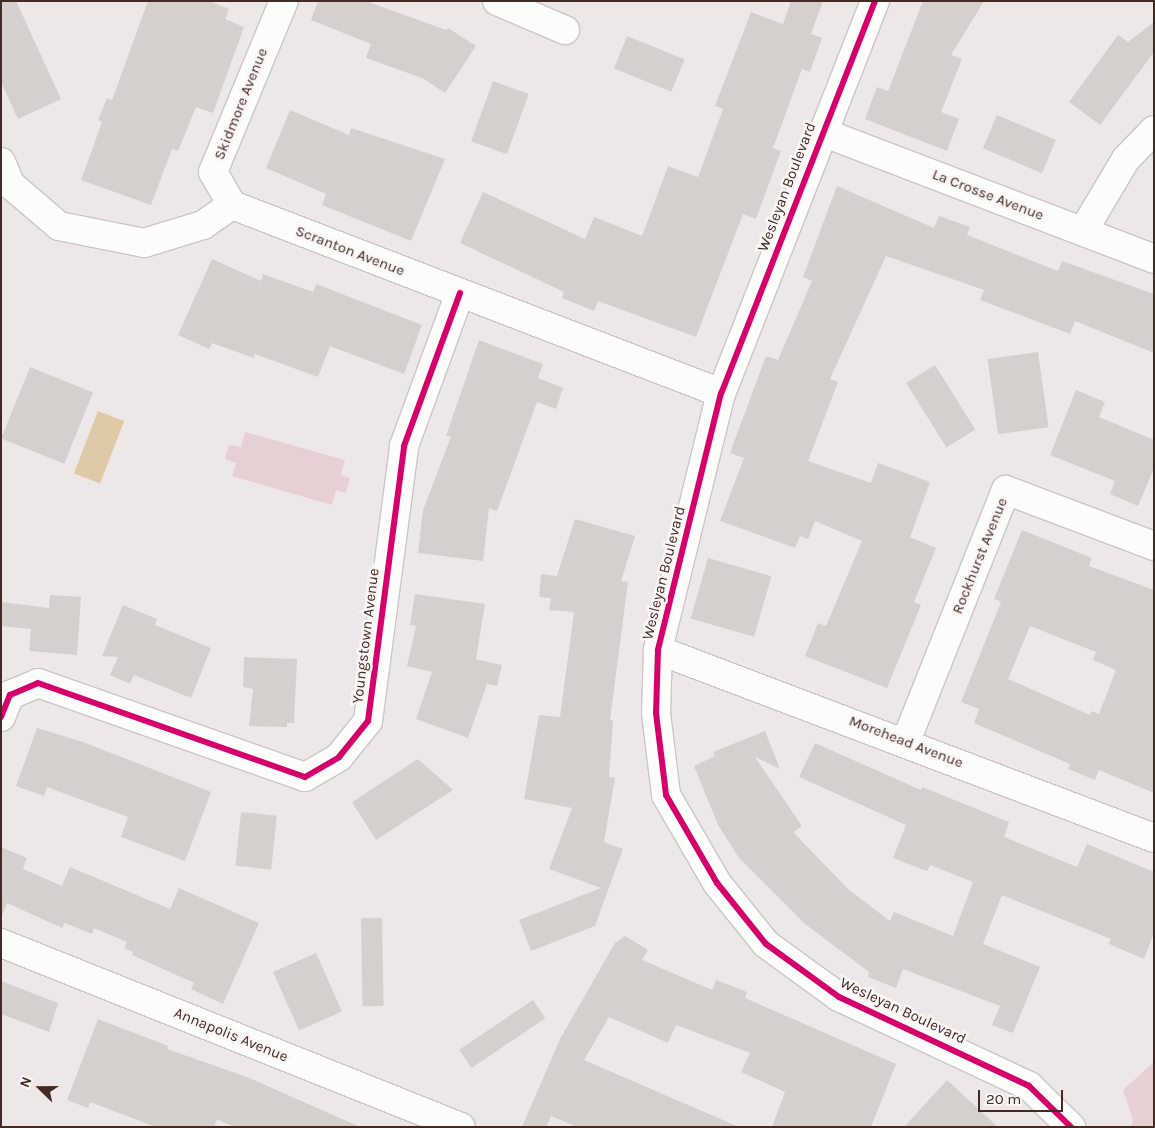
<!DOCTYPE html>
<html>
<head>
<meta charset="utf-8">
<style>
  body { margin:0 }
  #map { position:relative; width:1155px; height:1128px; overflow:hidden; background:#ede8e7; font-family:Karla,sans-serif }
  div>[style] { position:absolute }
  .green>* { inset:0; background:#e7d0d4 }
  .water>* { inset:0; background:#decaa6; transform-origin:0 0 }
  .building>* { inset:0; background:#d5cfce; transform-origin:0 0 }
  .roads { filter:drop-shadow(1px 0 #cbc6c5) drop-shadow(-1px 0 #cbc6c5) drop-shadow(0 1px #cbc6c5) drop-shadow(0 -1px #cbc6c5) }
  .minor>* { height:28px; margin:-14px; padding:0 14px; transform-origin:14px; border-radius:14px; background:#fcfcfb }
  .cycleway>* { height:6px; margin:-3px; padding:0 3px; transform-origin:3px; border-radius:3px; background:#d6006c }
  span { translate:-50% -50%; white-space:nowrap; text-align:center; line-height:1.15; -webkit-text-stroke:5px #fbf6f6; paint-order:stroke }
  .street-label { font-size:15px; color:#432a22 }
  .frame { position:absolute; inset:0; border:2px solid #432a22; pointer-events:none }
  .north { position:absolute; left:15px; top:1063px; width:50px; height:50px; -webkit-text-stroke:4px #fbf6f6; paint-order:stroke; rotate:292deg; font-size:14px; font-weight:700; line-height:20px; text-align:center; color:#432a22 }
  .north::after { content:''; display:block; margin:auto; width:18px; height:22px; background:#432a22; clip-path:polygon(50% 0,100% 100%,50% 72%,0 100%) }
  .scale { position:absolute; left:978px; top:1090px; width:85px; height:22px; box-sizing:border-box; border:2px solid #432a22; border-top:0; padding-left:6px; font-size:15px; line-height:18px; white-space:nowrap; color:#432a22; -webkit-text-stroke:4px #fbf6f6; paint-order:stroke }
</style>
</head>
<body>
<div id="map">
  <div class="green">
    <i style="clip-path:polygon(245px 432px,345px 460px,341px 475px,350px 478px,346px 493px,336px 490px,332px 505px,232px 476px,236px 463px,225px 459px,229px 445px,241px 447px)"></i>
    <i style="clip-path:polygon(1154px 1062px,1154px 1127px,1131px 1127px,1133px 1120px,1123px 1090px)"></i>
  </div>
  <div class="water">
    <i style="left:98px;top:411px;width:28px;height:67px;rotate:21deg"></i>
  </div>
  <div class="building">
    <i style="clip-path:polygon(1px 1px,16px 1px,61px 99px,18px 119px,1px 82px)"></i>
    <i style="clip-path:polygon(148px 1px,209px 1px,229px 9px,225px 19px,244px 27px,213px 113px,196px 107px,178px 151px,172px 149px,151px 205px,81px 180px,102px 122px,98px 120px,107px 98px,112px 100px)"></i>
    <i style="clip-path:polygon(318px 1px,366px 1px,446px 30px,448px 28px,476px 46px,445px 93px,422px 78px,366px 58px,371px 44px,311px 20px)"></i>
    <i style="clip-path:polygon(791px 1px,823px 1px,811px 34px,822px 38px,810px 72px,802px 69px,773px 148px,781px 151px,756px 219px,743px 214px,696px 337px,598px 301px,594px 311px,562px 298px,564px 292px,460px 243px,483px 192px,585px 239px,594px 217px,642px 236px,668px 166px,698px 177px,723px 109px,715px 106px,751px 12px,783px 24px)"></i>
    <i style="clip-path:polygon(923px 1px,984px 1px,951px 55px,962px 59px,941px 112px,959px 119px,947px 151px,865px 119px,877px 87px,888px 91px)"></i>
    <i style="clip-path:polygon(1154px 22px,1154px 52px,1100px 125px,1069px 102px,1118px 35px,1128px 42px)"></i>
    <i style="left:627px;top:36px;width:62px;height:35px;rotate:22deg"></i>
    <i style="left:493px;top:81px;width:38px;height:64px;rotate:20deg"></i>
    <i style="clip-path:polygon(290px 110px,349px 135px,351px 128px,445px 159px,411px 241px,322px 205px,326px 194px,266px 168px)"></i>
    <i style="left:997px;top:115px;width:64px;height:36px;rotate:23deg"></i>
    <i style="clip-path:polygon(837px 186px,934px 228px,939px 216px,970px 227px,967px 235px,1058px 271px,1062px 261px,1154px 294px,1154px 353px,1075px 321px,1070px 334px,980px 300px,984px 290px,886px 256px,830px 379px,838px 382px,808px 461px,871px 483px,878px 463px,930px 482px,910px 537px,936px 548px,914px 602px,921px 605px,887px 688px,805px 656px,818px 623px,826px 626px,862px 541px,815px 521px,808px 539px,800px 536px,795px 548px,720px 521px,744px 458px,730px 453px,766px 356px,778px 360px,812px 281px,803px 277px)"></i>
    <i style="clip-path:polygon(212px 259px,261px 281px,263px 274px,313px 292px,316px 284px,422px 325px,404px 374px,330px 346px,318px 377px,255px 354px,254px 358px,212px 343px,209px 349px,178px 335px)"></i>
    <i style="clip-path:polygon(479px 340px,543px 364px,538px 378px,563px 388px,556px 409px,537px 402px,497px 511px,489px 508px,483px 561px,418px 553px,423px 510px,451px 437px,446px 436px)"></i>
    <i style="left:1038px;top:352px;width:76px;height:51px;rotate:82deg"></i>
    <i style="left:935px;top:365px;width:76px;height:34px;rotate:58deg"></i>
    <i style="left:30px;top:367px;width:68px;height:77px;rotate:22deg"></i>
    <i style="clip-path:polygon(1076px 390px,1105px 402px,1099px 417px,1154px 440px,1154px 468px,1138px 506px,1110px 494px,1115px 481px,1050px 455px)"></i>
    <i style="clip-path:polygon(575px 519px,635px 536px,621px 581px,628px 582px,610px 720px,613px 720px,609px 777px,615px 778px,604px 842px,623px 849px,595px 926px,531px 951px,519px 920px,601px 888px,549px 869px,572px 808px,524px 799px,539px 715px,560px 717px,574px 612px,549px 610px,551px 598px,539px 597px,541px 574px,557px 576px)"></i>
    <i style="clip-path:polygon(evenodd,1022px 530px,1092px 558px,1089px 566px,1154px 590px,1154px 793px,1099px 770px,1095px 780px,1068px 769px,1070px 764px,974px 723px,979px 709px,961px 702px,1001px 602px,994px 599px,1022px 530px,1030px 626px,1096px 652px,1093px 660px,1116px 670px,1099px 714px,1092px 711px,1090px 715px,1008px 679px,1030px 626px)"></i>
    <i style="left:708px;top:558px;width:66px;height:63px;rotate:16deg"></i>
    <i style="clip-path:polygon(415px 594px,485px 604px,476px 659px,502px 665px,497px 686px,487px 684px,468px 738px,416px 719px,432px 672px,407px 666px,416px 626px,410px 625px)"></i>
    <i style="clip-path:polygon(50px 595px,81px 597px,77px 655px,29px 651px,31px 629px,1px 626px,1px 602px,49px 608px)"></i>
    <i style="clip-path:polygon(123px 605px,157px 619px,155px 625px,211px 648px,191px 698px,134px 675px,130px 684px,110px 675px,118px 657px,102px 656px)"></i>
    <i style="clip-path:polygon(244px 657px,297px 659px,294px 723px,287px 723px,287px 727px,249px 726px,253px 689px,243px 687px)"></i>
    <i style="clip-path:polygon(37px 728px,83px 742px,211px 792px,185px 861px,121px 837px,128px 817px,47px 787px,44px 796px,16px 786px)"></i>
    <i style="clip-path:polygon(765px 731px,780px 769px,755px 757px,802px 826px,793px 832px,848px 889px,890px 921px,894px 912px,953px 936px,973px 882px,930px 865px,927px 871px,893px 858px,906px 825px,799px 777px,815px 743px,921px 790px,922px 787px,1009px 822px,1004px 837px,1077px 867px,1087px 844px,1154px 872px,1154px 933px,1144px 959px,1109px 944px,1111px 939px,1002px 895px,983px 944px,1040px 967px,1013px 1033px,992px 1025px,1000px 1006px,903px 969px,896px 988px,868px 977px,869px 972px,805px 924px,739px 858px,718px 825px,694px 766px,715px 756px,713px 752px)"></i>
    <i style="clip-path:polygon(418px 759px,453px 790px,376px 840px,352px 802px)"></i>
    <i style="left:241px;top:812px;width:36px;height:54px;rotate:6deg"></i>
    <i style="clip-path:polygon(1px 847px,27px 858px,23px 869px,62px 886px,70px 867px,170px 909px,179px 888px,259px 923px,223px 1004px,191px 989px,194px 983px,132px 955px,133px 952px,124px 948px,127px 942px,94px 928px,92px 934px,65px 923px,62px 928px,7px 903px,1px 918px)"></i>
    <i style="left:382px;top:918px;width:88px;height:21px;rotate:89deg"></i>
    <i style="clip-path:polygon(625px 936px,648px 950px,642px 960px,712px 990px,716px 980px,747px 992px,745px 998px,896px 1064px,871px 1127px,772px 1127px,785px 1092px,741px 1072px,750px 1053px,676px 1025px,668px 1043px,609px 1017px,584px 1060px,739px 1127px,577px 1127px,551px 1116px,546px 1127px,522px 1127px,560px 1039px,615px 943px)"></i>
    <i style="left:316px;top:953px;width:64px;height:47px;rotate:66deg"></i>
    <i style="clip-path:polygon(1px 981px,58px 1003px,49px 1032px,1px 1014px)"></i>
    <i style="left:533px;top:1000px;width:22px;height:89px;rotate:56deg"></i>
    <i style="clip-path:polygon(98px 1019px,168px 1046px,167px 1049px,247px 1077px,360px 1127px,234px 1127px,217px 1119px,214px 1127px,156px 1127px,90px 1102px,88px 1108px,67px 1100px)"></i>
    <i style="clip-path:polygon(947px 1080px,998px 1127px,904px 1127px)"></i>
  </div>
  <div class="roads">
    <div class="minor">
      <i style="left:497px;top:1px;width:74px;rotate:23.1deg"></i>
      <i style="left:875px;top:1px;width:421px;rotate:111.4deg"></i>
      <i style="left:721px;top:393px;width:265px;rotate:103.8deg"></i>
      <i style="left:658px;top:650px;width:63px;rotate:91.8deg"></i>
      <i style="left:656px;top:713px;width:83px;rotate:83deg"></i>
      <i style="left:666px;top:795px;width:102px;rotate:59.9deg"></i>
      <i style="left:717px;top:883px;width:78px;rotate:51.2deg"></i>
      <i style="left:766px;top:944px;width:90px;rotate:36deg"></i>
      <i style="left:839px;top:997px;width:210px;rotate:25.1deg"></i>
      <i style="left:1029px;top:1086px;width:59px;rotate:44.3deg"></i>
      <i style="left:822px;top:132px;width:355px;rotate:20.9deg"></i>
      <i style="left:1px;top:162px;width:25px;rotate:67deg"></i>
      <i style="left:11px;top:185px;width:63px;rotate:40.5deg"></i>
      <i style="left:59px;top:226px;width:87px;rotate:11.3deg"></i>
      <i style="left:144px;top:243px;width:62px;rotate:-17deg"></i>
      <i style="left:203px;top:225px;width:35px;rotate:-35deg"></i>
      <i style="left:232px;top:205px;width:524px;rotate:21.03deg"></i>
      <i style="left:232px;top:205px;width:38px;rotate:-120deg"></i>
      <i style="left:213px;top:172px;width:185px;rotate:-67.5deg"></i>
      <i style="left:1083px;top:231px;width:84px;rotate:-59.2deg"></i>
      <i style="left:1126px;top:159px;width:40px;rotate:-46deg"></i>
      <i style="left:658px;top:650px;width:530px;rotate:20.76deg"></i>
      <i style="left:1px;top:717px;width:24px;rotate:-68deg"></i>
      <i style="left:10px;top:695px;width:30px;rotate:-23deg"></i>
      <i style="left:38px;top:683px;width:283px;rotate:19.4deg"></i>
      <i style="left:305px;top:777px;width:39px;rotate:-30deg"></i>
      <i style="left:339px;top:757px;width:46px;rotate:-51.1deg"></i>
      <i style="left:368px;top:721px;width:277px;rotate:-82.5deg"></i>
      <i style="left:404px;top:446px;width:163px;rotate:-69.9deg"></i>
      <i style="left:906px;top:741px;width:270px;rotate:-68.3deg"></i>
      <i style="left:1006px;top:490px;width:158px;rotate:20.7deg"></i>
      <i style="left:1px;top:943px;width:495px;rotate:21.8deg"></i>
    </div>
  </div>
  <div class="cycleway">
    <i style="left:875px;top:1px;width:421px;rotate:111.4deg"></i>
    <i style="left:721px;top:393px;width:265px;rotate:103.8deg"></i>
    <i style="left:658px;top:650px;width:63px;rotate:91.8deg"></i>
    <i style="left:656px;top:713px;width:83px;rotate:83deg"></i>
    <i style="left:666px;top:795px;width:102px;rotate:59.9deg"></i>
    <i style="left:717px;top:883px;width:78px;rotate:51.2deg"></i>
    <i style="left:766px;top:944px;width:90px;rotate:36deg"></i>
    <i style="left:839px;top:997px;width:210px;rotate:25.1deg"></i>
    <i style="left:1029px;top:1086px;width:59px;rotate:44.3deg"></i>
    <i style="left:1px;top:717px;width:24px;rotate:-68deg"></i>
    <i style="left:10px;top:695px;width:30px;rotate:-23deg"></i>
    <i style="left:38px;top:683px;width:283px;rotate:19.4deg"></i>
    <i style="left:305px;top:777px;width:39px;rotate:-30deg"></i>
    <i style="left:339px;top:757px;width:46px;rotate:-51.1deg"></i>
    <i style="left:368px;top:721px;width:277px;rotate:-82.5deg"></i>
    <i style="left:404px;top:446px;width:163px;rotate:-69.9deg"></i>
  </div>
  <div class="street-label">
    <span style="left:241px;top:104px;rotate:-68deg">Skidmore Avenue</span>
    <span style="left:787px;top:187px;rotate:-69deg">Wesleyan Boulevard</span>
    <span style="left:988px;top:195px;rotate:21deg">La Crosse Avenue</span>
    <span style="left:350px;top:251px;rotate:21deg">Scranton Avenue</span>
    <span style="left:980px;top:556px;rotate:-68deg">Rockhurst Avenue</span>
    <span style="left:664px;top:573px;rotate:-76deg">Wesleyan Boulevard</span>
    <span style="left:366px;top:636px;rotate:-83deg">Youngstown Avenue</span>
    <span style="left:906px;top:742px;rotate:21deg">Morehead Avenue</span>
    <span style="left:903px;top:1011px;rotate:25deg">Wesleyan Boulevard</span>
    <span style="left:231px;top:1035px;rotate:22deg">Annapolis Avenue</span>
  </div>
  <div class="frame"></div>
  <div class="north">N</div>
  <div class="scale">20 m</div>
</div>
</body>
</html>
